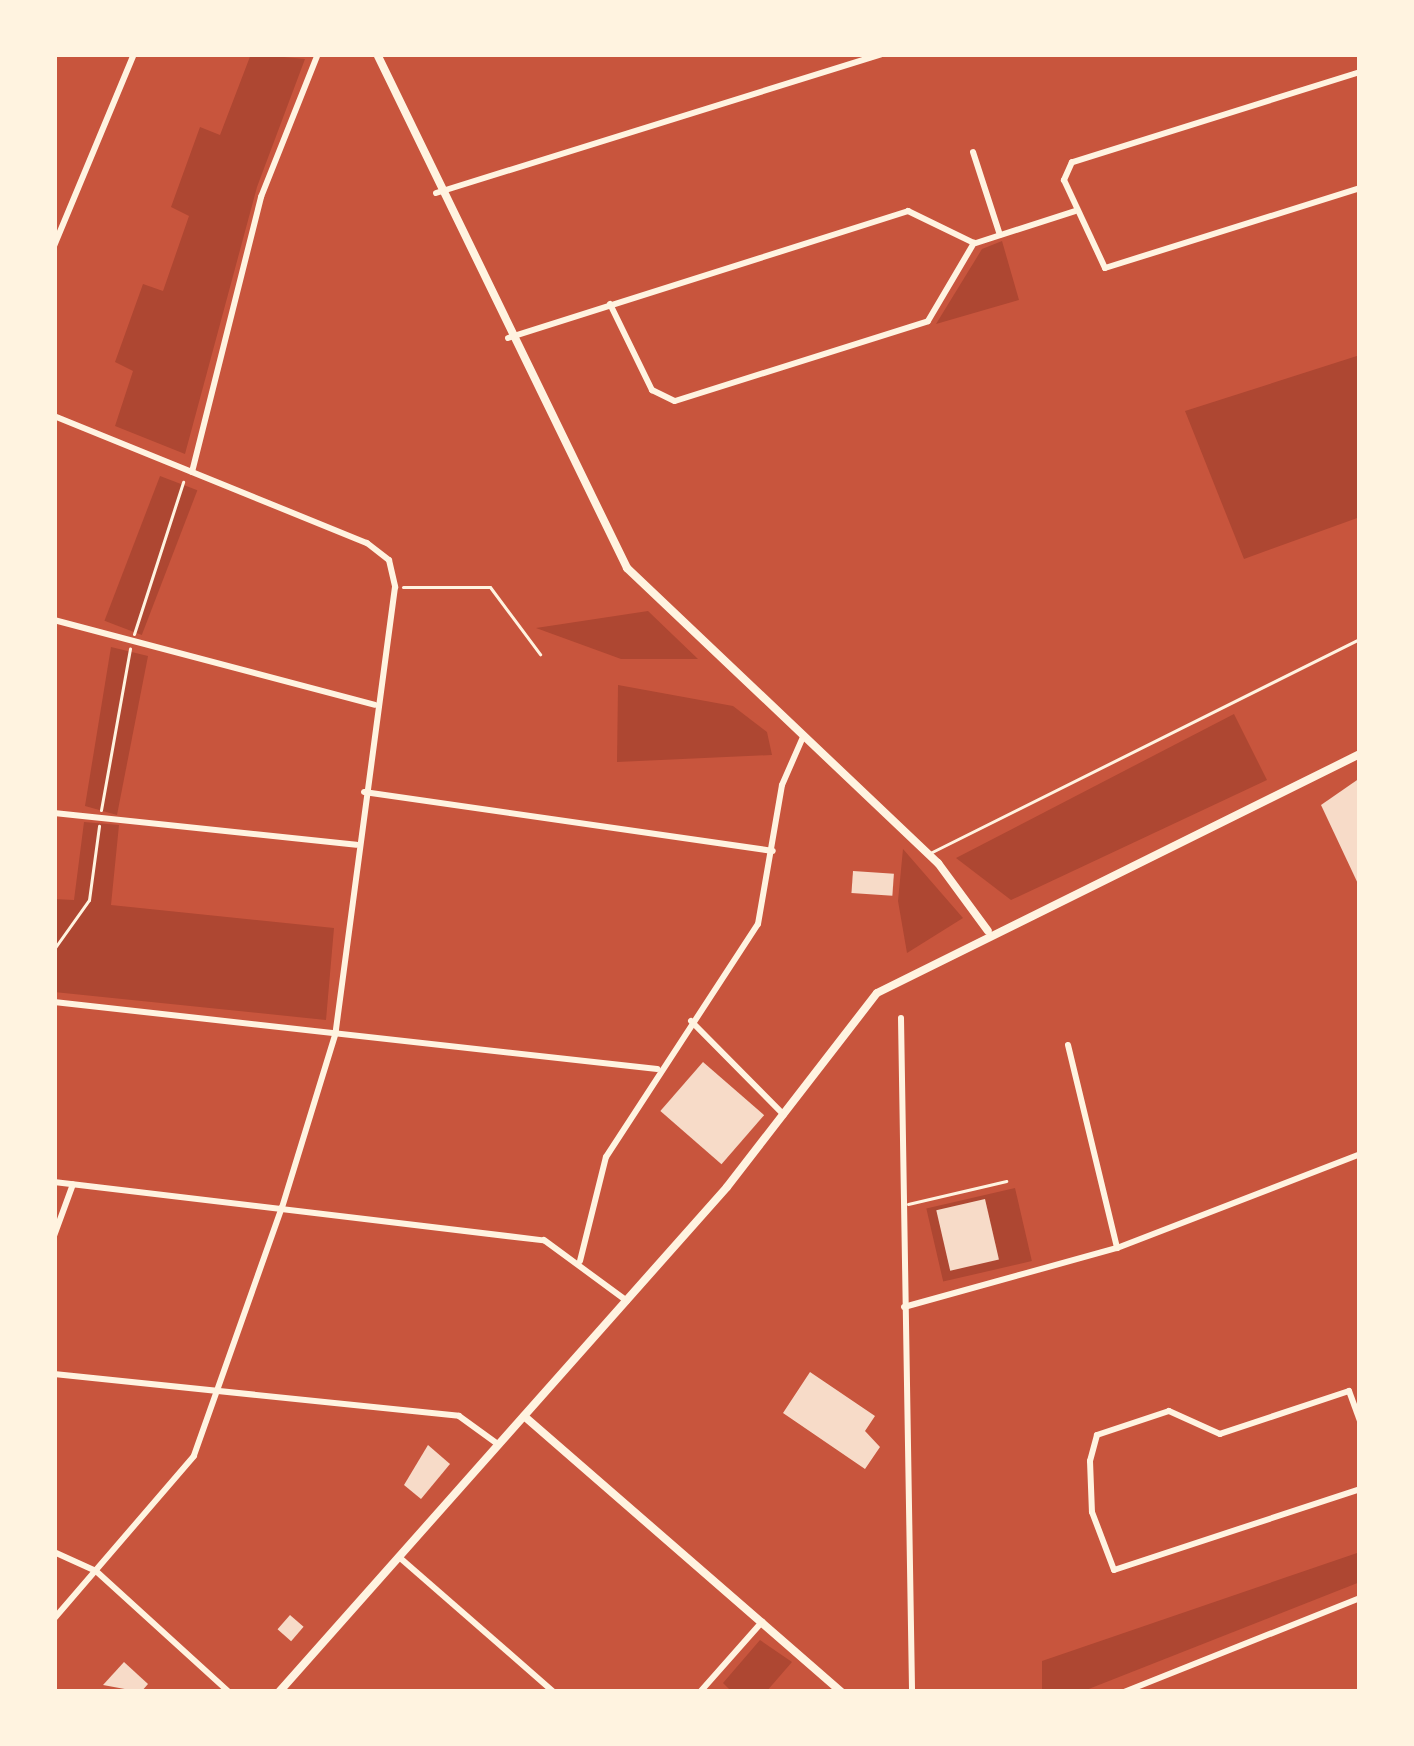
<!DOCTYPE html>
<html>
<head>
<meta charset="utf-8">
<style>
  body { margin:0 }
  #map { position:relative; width:1414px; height:1746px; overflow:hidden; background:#c8553d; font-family:"Noto Sans",sans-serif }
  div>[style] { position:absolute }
  .green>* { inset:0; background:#ae4732; transform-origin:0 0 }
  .building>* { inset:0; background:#f7dbc8; transform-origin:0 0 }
  .path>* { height:3px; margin:-1.5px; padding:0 1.5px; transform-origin:1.5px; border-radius:1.5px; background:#fff3e0 }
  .service>* { height:3px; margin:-1.5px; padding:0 1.5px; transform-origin:1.5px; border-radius:1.5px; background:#fff3e0 }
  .minor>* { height:6px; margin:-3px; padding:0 3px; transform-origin:3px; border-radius:3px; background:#fff3e0 }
  .tertiary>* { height:8px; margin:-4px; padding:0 4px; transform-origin:4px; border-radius:4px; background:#fff3e0 }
  .secondary>* { height:8px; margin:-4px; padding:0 4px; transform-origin:4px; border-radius:4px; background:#fff3e0 }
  span { translate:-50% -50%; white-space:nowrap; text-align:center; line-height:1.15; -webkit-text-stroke:12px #fff3e0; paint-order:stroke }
  .frame { position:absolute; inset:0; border:57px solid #fff3e0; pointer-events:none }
</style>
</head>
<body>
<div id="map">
  <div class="green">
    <i style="clip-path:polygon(251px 54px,305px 59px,257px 187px,185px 454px,115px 426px,133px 371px,115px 362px,143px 284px,163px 291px,189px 216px,171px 207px,200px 127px,220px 135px)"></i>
    <i style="clip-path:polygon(1002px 241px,1019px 300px,936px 324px,982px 249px)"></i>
    <i style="clip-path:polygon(1360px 355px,1360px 517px,1244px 559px,1185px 411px)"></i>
    <i style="left:160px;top:476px;width:40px;height:155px;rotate:21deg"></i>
    <i style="clip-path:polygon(648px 611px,698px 659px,621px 659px,536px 628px)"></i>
    <i style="clip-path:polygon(111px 647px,148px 656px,117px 815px,85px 806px)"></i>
    <i style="clip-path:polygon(618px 685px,733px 706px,767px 732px,772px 755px,617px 762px)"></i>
    <i style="clip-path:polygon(1234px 714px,1267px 780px,1011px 900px,956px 858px)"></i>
    <i style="clip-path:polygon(84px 822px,119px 825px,111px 905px,334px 928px,326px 1020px,54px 992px,54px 899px,74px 900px)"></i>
    <i style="clip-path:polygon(903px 849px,963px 918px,907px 953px,898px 901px)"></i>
    <i style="left:1015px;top:1188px;width:75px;height:91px;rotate:77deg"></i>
    <i style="clip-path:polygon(1360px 1552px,1360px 1582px,1081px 1692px,1042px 1692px,1042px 1661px)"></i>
    <i style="clip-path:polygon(760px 1640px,792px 1662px,766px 1692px,732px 1692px,723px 1683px)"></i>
  </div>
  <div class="building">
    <i style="clip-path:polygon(1360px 778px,1360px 888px,1321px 805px)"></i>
    <i style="left:853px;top:871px;width:41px;height:22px;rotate:4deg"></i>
    <i style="left:703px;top:1062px;width:81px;height:65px;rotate:41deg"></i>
    <i style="left:985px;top:1199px;width:62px;height:50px;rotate:77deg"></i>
    <i style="clip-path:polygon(810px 1372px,875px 1416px,865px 1431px,880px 1447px,865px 1469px,783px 1413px)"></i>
    <i style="clip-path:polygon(428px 1445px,450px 1464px,421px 1499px,404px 1485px)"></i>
    <i style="left:290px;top:1615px;width:18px;height:19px;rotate:41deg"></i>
    <i style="clip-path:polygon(124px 1662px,148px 1684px,141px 1692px,103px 1685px)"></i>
  </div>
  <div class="path">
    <i style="left:403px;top:587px;width:87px"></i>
    <i style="left:490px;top:587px;width:84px;rotate:53.3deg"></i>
    <i style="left:134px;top:634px;width:160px;rotate:-72.1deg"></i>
    <i style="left:101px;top:810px;width:164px;rotate:-79.8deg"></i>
    <i style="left:54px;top:949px;width:60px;rotate:-54.5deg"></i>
    <i style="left:89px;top:900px;width:75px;rotate:-82.3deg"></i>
  </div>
  <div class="service">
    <i style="left:930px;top:853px;width:480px;rotate:-26.5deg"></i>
    <i style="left:908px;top:1204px;width:101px;rotate:-13.2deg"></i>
  </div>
  <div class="minor">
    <i style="left:1360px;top:72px;width:302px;rotate:162.6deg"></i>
    <i style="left:1072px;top:162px;width:20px;rotate:114deg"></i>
    <i style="left:1064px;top:180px;width:97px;rotate:65deg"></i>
    <i style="left:1105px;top:268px;width:267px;rotate:-17.4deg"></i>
    <i style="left:973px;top:152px;width:87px;rotate:72deg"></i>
    <i style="left:436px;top:193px;width:466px;rotate:-17.3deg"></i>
    <i style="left:976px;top:243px;width:104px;rotate:-17.9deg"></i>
    <i style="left:54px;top:246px;width:208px;rotate:-67.4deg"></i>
    <i style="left:610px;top:304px;width:96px;rotate:64deg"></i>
    <i style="left:652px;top:390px;width:25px;rotate:26deg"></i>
    <i style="left:675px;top:401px;width:265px;rotate:-17.5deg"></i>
    <i style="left:928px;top:321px;width:91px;rotate:-59.5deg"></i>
    <i style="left:508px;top:338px;width:420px;rotate:-17.6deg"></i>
    <i style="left:908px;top:211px;width:73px;rotate:25.9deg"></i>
    <i style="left:54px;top:416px;width:338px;rotate:22.1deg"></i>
    <i style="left:367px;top:543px;width:28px;rotate:38deg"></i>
    <i style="left:389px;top:560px;width:28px;rotate:77deg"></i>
    <i style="left:395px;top:587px;width:449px;rotate:97.6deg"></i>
    <i style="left:336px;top:1032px;width:183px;rotate:107.1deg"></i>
    <i style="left:282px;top:1207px;width:264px;rotate:109.5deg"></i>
    <i style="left:194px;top:1456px;width:215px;rotate:130.7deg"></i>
    <i style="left:192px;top:472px;width:284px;rotate:-75.9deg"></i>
    <i style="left:261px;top:197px;width:154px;rotate:-68.3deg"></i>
    <i style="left:54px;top:620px;width:332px;rotate:14.8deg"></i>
    <i style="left:364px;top:792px;width:413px;rotate:8.2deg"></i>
    <i style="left:54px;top:813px;width:304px;rotate:6deg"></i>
    <i style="left:54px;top:1002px;width:607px;rotate:6.34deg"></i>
    <i style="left:901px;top:1018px;width:674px;rotate:89.06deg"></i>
    <i style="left:691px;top:1021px;width:132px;rotate:45.3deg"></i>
    <i style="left:1068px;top:1045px;width:209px;rotate:76.4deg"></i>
    <i style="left:54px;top:1182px;width:493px;rotate:6.8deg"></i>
    <i style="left:544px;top:1240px;width:103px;rotate:36.3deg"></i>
    <i style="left:54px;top:1236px;width:55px;rotate:-69.9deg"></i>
    <i style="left:580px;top:1261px;width:107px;rotate:-76deg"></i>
    <i style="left:606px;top:1157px;width:278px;rotate:-56.9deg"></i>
    <i style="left:758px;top:924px;width:141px;rotate:-80.2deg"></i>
    <i style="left:782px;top:785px;width:52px;rotate:-66.4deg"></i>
    <i style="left:904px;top:1307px;width:221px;rotate:-15.5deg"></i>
    <i style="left:1117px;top:1248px;width:261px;rotate:-21.1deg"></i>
    <i style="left:54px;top:1374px;width:407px;rotate:5.9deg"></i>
    <i style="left:459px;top:1416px;width:49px;rotate:35.9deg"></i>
    <i style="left:1360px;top:1421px;width:32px;rotate:-110deg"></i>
    <i style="left:1349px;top:1391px;width:136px;rotate:161.6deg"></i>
    <i style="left:1220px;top:1434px;width:56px;rotate:-155.7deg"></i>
    <i style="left:1169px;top:1411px;width:76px;rotate:161.6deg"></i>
    <i style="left:1097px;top:1435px;width:27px;rotate:105deg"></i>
    <i style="left:1090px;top:1461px;width:51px;rotate:87.8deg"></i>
    <i style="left:1092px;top:1512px;width:62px;rotate:69.2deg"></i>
    <i style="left:1114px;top:1570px;width:259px;rotate:-18.2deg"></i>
    <i style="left:54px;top:1552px;width:46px;rotate:24.3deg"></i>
    <i style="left:96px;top:1571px;width:180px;rotate:42.3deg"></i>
    <i style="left:399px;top:1557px;width:206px;rotate:41.1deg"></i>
    <i style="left:700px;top:1692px;width:94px;rotate:-48.5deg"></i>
    <i style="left:1124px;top:1692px;width:254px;rotate:-21.7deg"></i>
  </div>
  <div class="tertiary">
    <i style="left:377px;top:54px;width:572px;rotate:64.06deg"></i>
    <i style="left:627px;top:568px;width:429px;rotate:43.5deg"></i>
    <i style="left:938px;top:863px;width:84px;rotate:53.7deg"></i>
    <i style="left:524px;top:1416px;width:421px;rotate:41deg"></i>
  </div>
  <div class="secondary">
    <i style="left:279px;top:1692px;width:675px;rotate:-48.42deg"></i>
    <i style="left:727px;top:1187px;width:245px;rotate:-52.3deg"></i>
    <i style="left:877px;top:993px;width:539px;rotate:-26.33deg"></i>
  </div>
  <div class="frame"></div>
</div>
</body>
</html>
